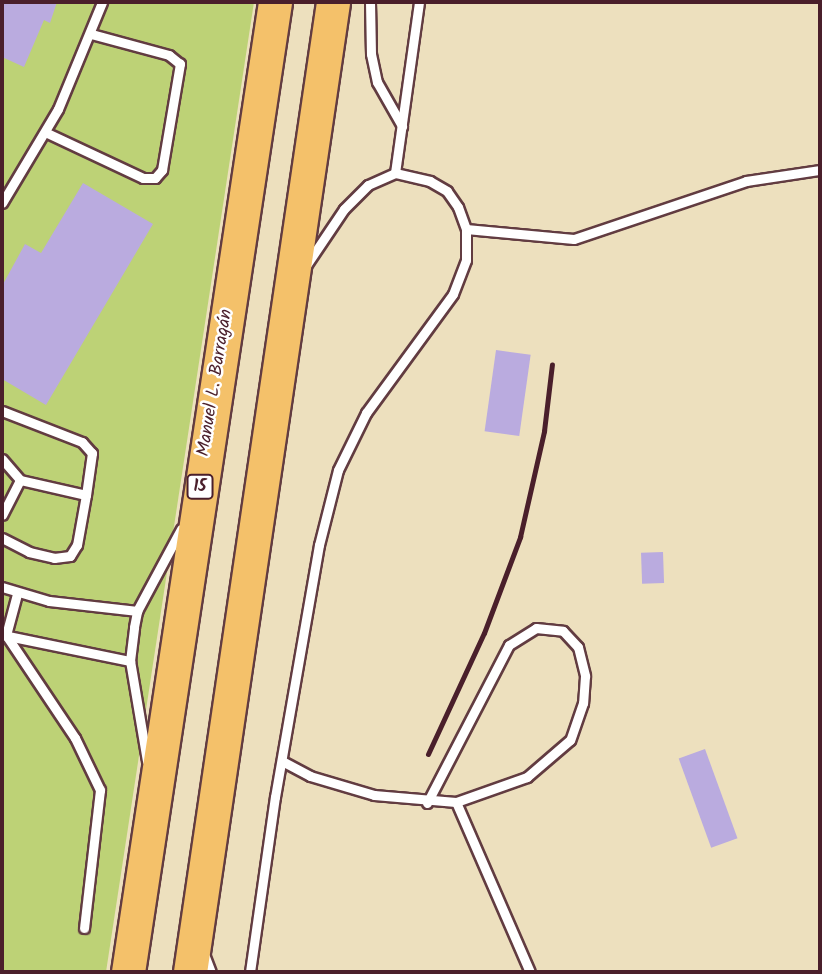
<!DOCTYPE html>
<html>
<head>
<meta charset="utf-8">
<style>
  body { margin:0 }
  #map { position:relative; width:822px; height:974px; overflow:hidden; background:#ede0be; font-family:Kalam,sans-serif }
  div>[style] { position:absolute }
  .green>* { inset:0; background:#bdd276 }
  .building>* { inset:0; background:#baabdf; transform-origin:0 0 }
  .roads { filter:drop-shadow(2px 0 #623c41) drop-shadow(-2px 0 #623c41) drop-shadow(0 2px #623c41) drop-shadow(0 -2px #623c41) }
  .lane>* { height:9px; margin:-4.5px; padding:0 4.5px; transform-origin:4.5px; border-radius:4.5px; background:#fff }
  .highway>* { height:33px; margin:-16.5px; padding:0 16.5px; transform-origin:16.5px; border-radius:16.5px; background:#f4c16a }
  .rail>* { height:5px; margin:-2.5px; padding:0 2.5px; transform-origin:2.5px; border-radius:2.5px; background:#4a1f2b }
  span { translate:-50% -50%; white-space:nowrap; text-align:center; line-height:1.15; -webkit-text-stroke:5px #fff; paint-order:stroke }
  .shield-label span { padding:2px 5px; background:#fff; border:2px solid; border-radius:5px; -webkit-text-stroke-width:0 }
  .shield-label { font-size:16px; color:#4a1f2b; font-weight:700 }
  .street-label { font-size:18px; color:#4a1f2b }
  .frame { position:absolute; inset:0; border:4px solid #4a1f2b; pointer-events:none }
</style>
</head>
<body>
<div id="map">
  <div class="green">
    <i style="clip-path:polygon(2px 2px,254px 2px,106px 972px,2px 972px)"></i>
  </div>
  <div class="building">
    <i style="clip-path:polygon(2px 2px,57px 2px,50px 23px,44px 20px,24px 67px,2px 57px)"></i>
    <i style="clip-path:polygon(83px 183px,153px 224px,46px 405px,2px 379px,2px 286px,25px 244px,41px 253px)"></i>
    <i style="left:496px;top:350px;width:35px;height:82px;rotate:8deg"></i>
    <i style="left:663px;top:552px;width:31px;height:22px;rotate:88deg"></i>
    <i style="left:705px;top:749px;width:95px;height:28px;rotate:70deg"></i>
  </div>
  <div class="roads">
    <div class="lane">
      <i style="left:370px;top:2px;width:52px;rotate:88.9deg"></i>
      <i style="left:371px;top:54px;width:29px;rotate:78deg"></i>
      <i style="left:377px;top:82px;width:51px;rotate:60.4deg"></i>
      <i style="left:45px;top:132px;width:108px;rotate:25.1deg"></i>
      <i style="left:143px;top:178px;width:12px"></i>
      <i style="left:155px;top:178px;width:11px;rotate:-49deg"></i>
      <i style="left:162px;top:170px;width:108px;rotate:-80.4deg"></i>
      <i style="left:180px;top:64px;width:14px;rotate:-141deg"></i>
      <i style="left:169px;top:55px;width:81px;rotate:-164.9deg"></i>
      <i style="left:2px;top:203px;width:109px;rotate:-59.2deg"></i>
      <i style="left:58px;top:109px;width:116px;rotate:-67.6deg"></i>
      <i style="left:466px;top:229px;width:108px;rotate:5.3deg"></i>
      <i style="left:574px;top:239px;width:182px;rotate:-18.6deg"></i>
      <i style="left:746px;top:181px;width:75px;rotate:-8.5deg"></i>
      <i style="left:307px;top:264px;width:66px;rotate:-56.1deg"></i>
      <i style="left:344px;top:209px;width:34px;rotate:-45deg"></i>
      <i style="left:368px;top:185px;width:30px;rotate:-24deg"></i>
      <i style="left:2px;top:411px;width:86px;rotate:21.2deg"></i>
      <i style="left:82px;top:442px;width:15px;rotate:48deg"></i>
      <i style="left:92px;top:453px;width:42px;rotate:98.1deg"></i>
      <i style="left:86px;top:495px;width:68px;rotate:-167.2deg"></i>
      <i style="left:2px;top:459px;width:28px;rotate:49deg"></i>
      <i style="left:20px;top:480px;width:39px;rotate:117deg"></i>
      <i style="left:2px;top:538px;width:30px;rotate:27deg"></i>
      <i style="left:29px;top:552px;width:26px;rotate:13deg"></i>
      <i style="left:54px;top:558px;width:16px;rotate:-7deg"></i>
      <i style="left:70px;top:556px;width:13px;rotate:-58deg"></i>
      <i style="left:77px;top:545px;width:51px;rotate:-79.8deg"></i>
      <i style="left:2px;top:587px;width:49px;rotate:16.6deg"></i>
      <i style="left:49px;top:601px;width:89px;rotate:6.5deg"></i>
      <i style="left:17px;top:594px;width:42px;rotate:105deg"></i>
      <i style="left:6px;top:635px;width:124px;rotate:56.2deg"></i>
      <i style="left:75px;top:738px;width:58px;rotate:64.3deg"></i>
      <i style="left:100px;top:790px;width:139px;rotate:96.6deg"></i>
      <i style="left:3px;top:635px;width:130px;rotate:11.6deg"></i>
      <i style="left:147px;top:761px;width:101px;rotate:-99.6deg"></i>
      <i style="left:130px;top:661px;width:34px;rotate:-83deg"></i>
      <i style="left:134px;top:627px;width:16px;rotate:-79deg"></i>
      <i style="left:137px;top:611px;width:93px;rotate:-61.8deg"></i>
      <i style="left:282px;top:761px;width:32px;rotate:28deg"></i>
      <i style="left:310px;top:776px;width:67px;rotate:16.5deg"></i>
      <i style="left:374px;top:795px;width:82px;rotate:4.9deg"></i>
      <i style="left:456px;top:802px;width:185px;rotate:66.5deg"></i>
      <i style="left:427px;top:803px;width:178px;rotate:-62.6deg"></i>
      <i style="left:509px;top:645px;width:32px;rotate:-32deg"></i>
      <i style="left:536px;top:628px;width:27px;rotate:6deg"></i>
      <i style="left:563px;top:631px;width:22px;rotate:47deg"></i>
      <i style="left:578px;top:647px;width:30px;rotate:76deg"></i>
      <i style="left:585px;top:676px;width:27px;rotate:94deg"></i>
      <i style="left:583px;top:703px;width:39px;rotate:109deg"></i>
      <i style="left:570px;top:740px;width:57px;rotate:139.3deg"></i>
      <i style="left:527px;top:777px;width:75px;rotate:160.6deg"></i>
      <i style="left:204px;top:954px;width:19px;rotate:69deg"></i>
      <i style="left:250px;top:972px;width:177px;rotate:-81.9deg"></i>
      <i style="left:275px;top:797px;width:256px;rotate:-80.1deg"></i>
      <i style="left:319px;top:545px;width:77px;rotate:-75.8deg"></i>
      <i style="left:338px;top:470px;width:64px;rotate:-63.8deg"></i>
      <i style="left:366px;top:413px;width:147px;rotate:-53.8deg"></i>
      <i style="left:453px;top:294px;width:36px;rotate:-69deg"></i>
      <i style="left:466px;top:260px;width:31px;rotate:-90deg"></i>
      <i style="left:466px;top:229px;width:23px;rotate:-110deg"></i>
      <i style="left:458px;top:207px;width:19px;rotate:-125deg"></i>
      <i style="left:447px;top:191px;width:20px;rotate:-150deg"></i>
      <i style="left:430px;top:181px;width:36px;rotate:-167deg"></i>
      <i style="left:395px;top:173px;width:173px;rotate:-82deg"></i>
    </div>
    <div class="highway">
      <i style="left:128px;top:972px;width:981px;rotate:-81.38deg"></i>
      <i style="left:190px;top:972px;width:980px;rotate:-81.61deg"></i>
    </div>
  </div>
  <div class="rail">
    <i style="left:428px;top:754px;width:133px;rotate:-65.2deg"></i>
    <i style="left:484px;top:633px;width:103px;rotate:-69.4deg"></i>
    <i style="left:520px;top:537px;width:109px;rotate:-77.2deg"></i>
    <i style="left:544px;top:431px;width:67px;rotate:-83.2deg"></i>
  </div>
  <div class="shield-label">
    <span style="left:200px;top:487px">15</span>
  </div>
  <div class="street-label">
    <span style="left:216px;top:383px;rotate:-81deg">Manuel L. Barragán</span>
  </div>
  <div class="frame"></div>
</div>
</body>
</html>
